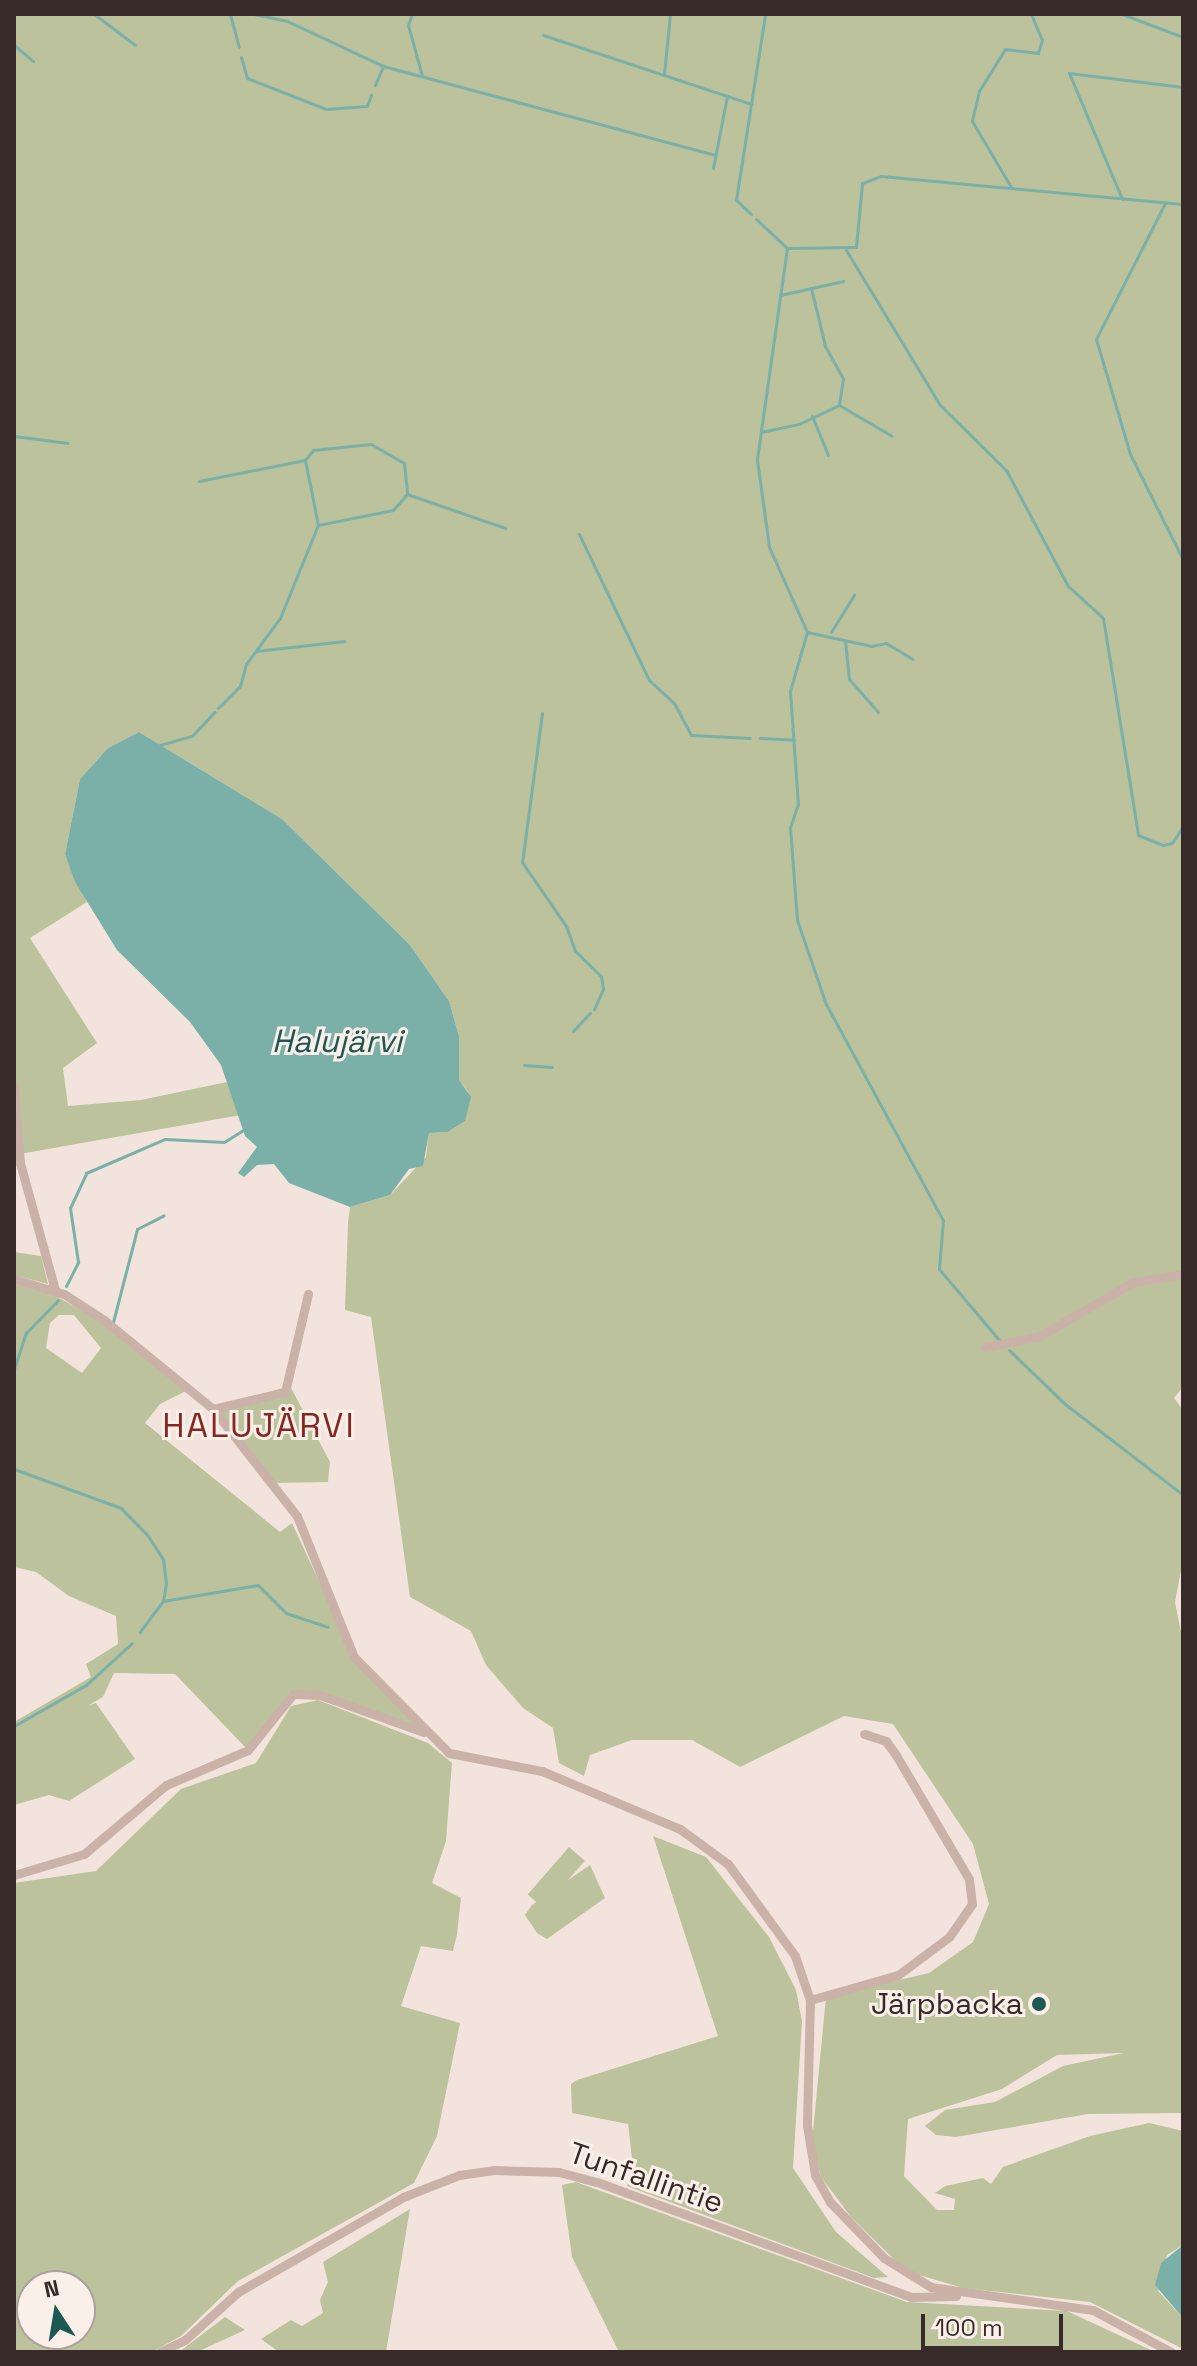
<!DOCTYPE html>
<html>
<head>
<meta charset="utf-8">
<style>
  body { margin:0 }
  #map { position:relative; width:1197px; height:2366px; overflow:hidden; background:#f2e4dc; font-family:"Space Grotesk",sans-serif }
  div>[style] { position:absolute }
  .green>* { inset:0; background:#bcc29c; transform-origin:0 0 }
  .water>* { inset:0; background:#7bb0a8 }
  .stream>* { height:3px; margin:-1.5px; padding:0 1.5px; transform-origin:1.5px; border-radius:1.5px; background:#7bb0a8 }
  .minor>* { height:9px; margin:-4.5px; padding:0 4.5px; transform-origin:4.5px; border-radius:4.5px; background:#cbb2a8 }
  .dots>* { width:22px; height:22px; translate:-50% -50%; box-sizing:border-box; border:4px solid #faefe9; border-radius:50% }
  span { translate:-50% -50%; white-space:nowrap; text-align:center; line-height:1.15; -webkit-text-stroke:6px #faefe9; paint-order:stroke }
  .poi-label { font-size:30px; color:#372a28 }
  .right { translate:-100% -50%; text-align:right }
  .street-label { font-size:30px; color:#372a28 }
  .water-label { font-size:32px; color:#1d5952; font-style:italic }
  .quarter-label { font-size:34px; color:#872721; letter-spacing:2px }
  .frame { position:absolute; inset:0; border:16px solid #372a28; pointer-events:none }
  .north { position:absolute; left:16px; top:2270px; width:80px; height:80px; box-sizing:border-box; background:#faefe9; border:2px solid #aca09c; border-radius:50%; rotate:348deg; font-size:22px; font-weight:700; line-height:32px; text-align:center; color:#372a28 }
  .north::after { content:''; display:block; margin:auto; width:28px; height:36px; background:#1d5952; clip-path:polygon(50% 0,100% 100%,50% 72%,0 100%) }
  .scale { position:absolute; left:921px; top:2314px; width:142px; height:36px; box-sizing:border-box; border:4px solid #372a28; border-top:0; padding-left:10px; font-size:24px; line-height:28px; white-space:nowrap; color:#372a28; -webkit-text-stroke:6px #faefe9; paint-order:stroke }
</style>
</head>
<body>
<div id="map">
  <div class="green">
    <i style="clip-path:polygon(14px 14px,1183px 14px,1183px 1387px,1174px 1398px,1183px 1410px,1183px 1560px,1175px 1602px,1183px 1642px,1183px 2113px,1088px 2114px,956px 2137px,936px 2135px,925px 2126px,945px 2110px,995px 2102px,1063px 2066px,1124px 2053px,1057px 2055px,1002px 2089px,908px 2119px,904px 2176px,937px 2210px,954px 2210px,955px 2199px,935px 2193px,945px 2186px,983px 2178px,991px 2184px,1003px 2167px,1090px 2136px,1149px 2123px,1183px 2131px,1183px 2245px,1167px 2255px,1158px 2291px,1183px 2318px,1183px 2349px,1090px 2302px,963px 2288px,906px 2271px,851px 2217px,821px 2177px,812px 2142px,826px 1997px,929px 1973px,973px 1942px,989px 1904px,973px 1844px,893px 1724px,844px 1716px,740px 1767px,692px 1740px,632px 1740px,590px 1755px,584px 1776px,559px 1763px,553px 1728px,523px 1708px,486px 1665px,471px 1631px,410px 1597px,371px 1317px,345px 1310px,348px 1222px,350px 1207px,390px 1195px,426px 1157px,429px 1133px,448px 1132px,465px 1121px,468px 1092px,459px 1080px,459px 1036px,449px 1001px,410px 945px,282px 819px,139px 732px,108px 748px,80px 779px,65px 854px,87px 902px,30px 938px,97px 1043px,63px 1068px,68px 1106px,141px 1100px,227px 1082px,241px 1115px,14px 1155px)"></i>
    <i style="clip-path:polygon(14px 1252px,41px 1256px,48px 1284px,14px 1275px)"></i>
    <i style="clip-path:polygon(evenodd,14px 1284px,54px 1295px,92px 1316px,190px 1389px,160px 1404px,145px 1423px,280px 1532px,292px 1523px,354px 1657px,427px 1733px,320px 1695px,293px 1694px,248px 1750px,175px 1674px,114px 1673px,103px 1697px,89px 1705px,96px 1703px,135px 1759px,69px 1801px,49px 1795px,14px 1805px,14px 1722px,91px 1677px,86px 1664px,118px 1644px,116px 1616px,69px 1596px,36px 1572px,14px 1567px,14px 1284px,59px 1315px,74px 1315px,101px 1348px,82px 1373px,46px 1348px,50px 1323px,59px 1315px)"></i>
    <i style="clip-path:polygon(290px 1386px,330px 1462px,328px 1482px,272px 1483px,213px 1409px)"></i>
    <i style="clip-path:polygon(evenodd,318px 1700px,428px 1743px,452px 1763px,446px 1841px,432px 1883px,461px 1898px,457px 1934px,453px 1951px,421px 1946px,401px 2006px,460px 2023px,437px 2136px,414px 2183px,238px 2281px,181px 2336px,152px 2352px,14px 2352px,14px 1883px,96px 1871px,181px 1789px,256px 1763px,291px 1706px,318px 1700px,32px 2286px,80px 2286px,80px 2334px,32px 2334px,32px 2286px)"></i>
    <i style="clip-path:polygon(653px 1836px,706px 1857px,769px 1937px,796px 1990px,802px 2021px,793px 2168px,836px 2232px,888px 2277px,874px 2278px,627px 2186px,634px 2175px,628px 2124px,572px 2113px,571px 2084px,577px 2080px,718px 2036px)"></i>
    <i style="left:569px;top:1847px;width:21px;height:63px;rotate:41deg"></i>
    <i style="clip-path:polygon(590px 1865px,605px 1898px,547px 1939px,537px 1933px,525px 1915px,532px 1905px)"></i>
    <i style="clip-path:polygon(576px 2182px,907px 2302px,1067px 2311px,1155px 2352px,619px 2352px,572px 2257px,562px 2185px)"></i>
    <i style="clip-path:polygon(410px 2209px,386px 2352px,279px 2352px,261px 2339px,291px 2320px,302px 2326px,323px 2313px,320px 2300px,328px 2282px,323px 2262px)"></i>
    <i style="clip-path:polygon(225px 2317px,245px 2330px,197px 2352px,179px 2352px)"></i>
  </div>
  <div class="water">
    <i style="clip-path:polygon(139px 732px,282px 819px,410px 945px,449px 1001px,459px 1036px,459px 1080px,471px 1097px,465px 1121px,448px 1132px,429px 1133px,423px 1166px,409px 1169px,390px 1195px,350px 1207px,289px 1183px,274px 1164px,257px 1165px,244px 1177px,238px 1173px,257px 1147px,245px 1136px,221px 1065px,190px 1022px,117px 950px,75px 882px,65px 854px,80px 779px,108px 748px)"></i>
    <i style="clip-path:polygon(1183px 2245px,1183px 2318px,1155px 2285px,1161px 2263px)"></i>
  </div>
  <div class="stream">
    <i style="left:94px;top:14px;width:51px;rotate:37.1deg"></i>
    <i style="left:230px;top:14px;width:34px;rotate:75deg"></i>
    <i style="left:254px;top:14px;width:34px;rotate:12deg"></i>
    <i style="left:287px;top:21px;width:106px;rotate:25.1deg"></i>
    <i style="left:383px;top:66px;width:344px;rotate:15deg"></i>
    <i style="left:412px;top:14px;width:12px;rotate:110deg"></i>
    <i style="left:408px;top:25px;width:53px;rotate:74.6deg"></i>
    <i style="left:1122px;top:14px;width:65px;rotate:20.7deg"></i>
    <i style="left:543px;top:35px;width:220px;rotate:18.3deg"></i>
    <i style="left:14px;top:45px;width:25px;rotate:40deg"></i>
    <i style="left:241px;top:57px;width:22px;rotate:74deg"></i>
    <i style="left:247px;top:78px;width:85px;rotate:21.4deg"></i>
    <i style="left:326px;top:109px;width:41px;rotate:-4.2deg"></i>
    <i style="left:367px;top:106px;width:12px;rotate:-70deg"></i>
    <i style="left:664px;top:74px;width:60px;rotate:-84.3deg"></i>
    <i style="left:375px;top:85px;width:21px;rotate:-67deg"></i>
    <i style="left:713px;top:168px;width:73px;rotate:-79deg"></i>
    <i style="left:1011px;top:187px;width:77px;rotate:-120.6deg"></i>
    <i style="left:972px;top:121px;width:31px;rotate:-77deg"></i>
    <i style="left:979px;top:91px;width:49px;rotate:-58.2deg"></i>
    <i style="left:1005px;top:49px;width:33px;rotate:7deg"></i>
    <i style="left:1038px;top:53px;width:14px;rotate:-73deg"></i>
    <i style="left:1042px;top:40px;width:28px;rotate:-113deg"></i>
    <i style="left:1122px;top:199px;width:137px;rotate:-112.8deg"></i>
    <i style="left:1069px;top:73px;width:115px;rotate:7deg"></i>
    <i style="left:1165px;top:203px;width:153px;rotate:116.9deg"></i>
    <i style="left:1096px;top:339px;width:120px;rotate:73.5deg"></i>
    <i style="left:1130px;top:454px;width:119px;rotate:63.4deg"></i>
    <i style="left:751px;top:214px;width:21px;rotate:-137deg"></i>
    <i style="left:736px;top:200px;width:188px;rotate:-81.1deg"></i>
    <i style="left:756px;top:219px;width:42px;rotate:43.1deg"></i>
    <i style="left:787px;top:248px;width:214px;rotate:98.1deg"></i>
    <i style="left:757px;top:460px;width:88px;rotate:82.1deg"></i>
    <i style="left:769px;top:547px;width:93px;rotate:65.9deg"></i>
    <i style="left:807px;top:632px;width:61px;rotate:106.1deg"></i>
    <i style="left:790px;top:691px;width:113px;rotate:86deg"></i>
    <i style="left:798px;top:804px;width:24px;rotate:109deg"></i>
    <i style="left:790px;top:827px;width:93px;rotate:85.7deg"></i>
    <i style="left:797px;top:920px;width:89px;rotate:71deg"></i>
    <i style="left:826px;top:1004px;width:246px;rotate:61.6deg"></i>
    <i style="left:943px;top:1220px;width:49px;rotate:94.7deg"></i>
    <i style="left:939px;top:1269px;width:94px;rotate:49.7deg"></i>
    <i style="left:788px;top:248px;width:68px;rotate:-0.8deg"></i>
    <i style="left:856px;top:247px;width:64px;rotate:-84.6deg"></i>
    <i style="left:862px;top:183px;width:20px;rotate:-20deg"></i>
    <i style="left:881px;top:176px;width:303px;rotate:5.3deg"></i>
    <i style="left:846px;top:250px;width:181px;rotate:58.8deg"></i>
    <i style="left:940px;top:405px;width:93px;rotate:44.6deg"></i>
    <i style="left:1006px;top:470px;width:132px;rotate:61.9deg"></i>
    <i style="left:1068px;top:586px;width:47px;rotate:42.4deg"></i>
    <i style="left:1103px;top:618px;width:220px;rotate:80.8deg"></i>
    <i style="left:1138px;top:835px;width:27px;rotate:22deg"></i>
    <i style="left:1163px;top:845px;width:9px;rotate:-13deg"></i>
    <i style="left:1172px;top:843px;width:20px;rotate:-57deg"></i>
    <i style="left:811px;top:288px;width:60px;rotate:76.4deg"></i>
    <i style="left:825px;top:346px;width:38px;rotate:61deg"></i>
    <i style="left:843px;top:379px;width:26px;rotate:99deg"></i>
    <i style="left:780px;top:295px;width:65px;rotate:-12.5deg"></i>
    <i style="left:812px;top:416px;width:42px;rotate:67.7deg"></i>
    <i style="left:761px;top:432px;width:39px;rotate:-12deg"></i>
    <i style="left:799px;top:424px;width:44px;rotate:-25.4deg"></i>
    <i style="left:839px;top:405px;width:61px;rotate:30.3deg"></i>
    <i style="left:14px;top:436px;width:54px;rotate:7.4deg"></i>
    <i style="left:199px;top:481px;width:108px;rotate:-11.2deg"></i>
    <i style="left:407px;top:494px;width:104px;rotate:19.1deg"></i>
    <i style="left:579px;top:534px;width:162px;rotate:64.4deg"></i>
    <i style="left:649px;top:680px;width:34px;rotate:43deg"></i>
    <i style="left:674px;top:703px;width:36px;rotate:62deg"></i>
    <i style="left:691px;top:735px;width:59px;rotate:2.9deg"></i>
    <i style="left:807px;top:632px;width:66px;rotate:12.3deg"></i>
    <i style="left:871px;top:646px;width:15px;rotate:-11deg"></i>
    <i style="left:886px;top:643px;width:31px;rotate:31deg"></i>
    <i style="left:831px;top:632px;width:44px;rotate:-58.1deg"></i>
    <i style="left:845px;top:641px;width:38px;rotate:84deg"></i>
    <i style="left:849px;top:679px;width:44px;rotate:48.7deg"></i>
    <i style="left:256px;top:651px;width:89px;rotate:-6.5deg"></i>
    <i style="left:218px;top:708px;width:31px;rotate:-45deg"></i>
    <i style="left:240px;top:686px;width:23px;rotate:-75deg"></i>
    <i style="left:246px;top:664px;width:57px;rotate:-53.5deg"></i>
    <i style="left:280px;top:618px;width:100px;rotate:-67.8deg"></i>
    <i style="left:318px;top:525px;width:66px;rotate:-101.3deg"></i>
    <i style="left:305px;top:460px;width:13px;rotate:-51deg"></i>
    <i style="left:313px;top:450px;width:58px;rotate:-5.9deg"></i>
    <i style="left:371px;top:444px;width:38px;rotate:30deg"></i>
    <i style="left:404px;top:463px;width:31px;rotate:84deg"></i>
    <i style="left:407px;top:494px;width:21px;rotate:131deg"></i>
    <i style="left:393px;top:510px;width:76px;rotate:168.7deg"></i>
    <i style="left:542px;top:713px;width:150px;rotate:97.6deg"></i>
    <i style="left:522px;top:862px;width:78px;rotate:55.5deg"></i>
    <i style="left:566px;top:926px;width:27px;rotate:70deg"></i>
    <i style="left:575px;top:951px;width:36px;rotate:44deg"></i>
    <i style="left:601px;top:976px;width:13px;rotate:81deg"></i>
    <i style="left:603px;top:989px;width:22px;rotate:114deg"></i>
    <i style="left:760px;top:738px;width:34px;rotate:3deg"></i>
    <i style="left:160px;top:745px;width:33px;rotate:-16deg"></i>
    <i style="left:192px;top:736px;width:33px;rotate:-47deg"></i>
    <i style="left:573px;top:1031px;width:25px;rotate:-47deg"></i>
    <i style="left:524px;top:1065px;width:28px;rotate:4deg"></i>
    <i style="left:66px;top:1286px;width:27px;rotate:-63deg"></i>
    <i style="left:78px;top:1262px;width:55px;rotate:-98.4deg"></i>
    <i style="left:70px;top:1208px;width:38px;rotate:-65deg"></i>
    <i style="left:86px;top:1173px;width:86px;rotate:-23.3deg"></i>
    <i style="left:165px;top:1139px;width:59px;rotate:2.9deg"></i>
    <i style="left:224px;top:1142px;width:25px;rotate:-32deg"></i>
    <i style="left:113px;top:1322px;width:96px;rotate:-75.5deg"></i>
    <i style="left:137px;top:1229px;width:30px;rotate:-27deg"></i>
    <i style="left:1009px;top:1350px;width:78px;rotate:44deg"></i>
    <i style="left:1065px;top:1404px;width:149px;rotate:37.6deg"></i>
    <i style="left:14px;top:1369px;width:38px;rotate:-72deg"></i>
    <i style="left:26px;top:1333px;width:46px;rotate:-45.9deg"></i>
    <i style="left:14px;top:1469px;width:114px;rotate:20deg"></i>
    <i style="left:121px;top:1508px;width:39px;rotate:46deg"></i>
    <i style="left:148px;top:1536px;width:27px;rotate:57deg"></i>
    <i style="left:163px;top:1559px;width:24px;rotate:83deg"></i>
    <i style="left:166px;top:1583px;width:18px;rotate:99deg"></i>
    <i style="left:163px;top:1601px;width:39px;rotate:127deg"></i>
    <i style="left:163px;top:1601px;width:96px;rotate:-9.6deg"></i>
    <i style="left:258px;top:1585px;width:40px;rotate:45deg"></i>
    <i style="left:286px;top:1613px;width:44px;rotate:18.4deg"></i>
    <i style="left:14px;top:1726px;width:83px;rotate:-29.7deg"></i>
    <i style="left:86px;top:1685px;width:62px;rotate:-42.4deg"></i>
  </div>
  <div class="minor">
    <i style="left:14px;top:1088px;width:75px;rotate:85.4deg"></i>
    <i style="left:20px;top:1163px;width:132px;rotate:74.6deg"></i>
    <i style="left:14px;top:1279px;width:52px;rotate:16.7deg"></i>
    <i style="left:64px;top:1294px;width:48px;rotate:33deg"></i>
    <i style="left:104px;top:1320px;width:141px;rotate:39.2deg"></i>
    <i style="left:213px;top:1409px;width:136px;rotate:51.9deg"></i>
    <i style="left:297px;top:1516px;width:152px;rotate:68deg"></i>
    <i style="left:354px;top:1657px;width:135px;rotate:45.3deg"></i>
    <i style="left:449px;top:1753px;width:95px;rotate:11deg"></i>
    <i style="left:542px;top:1771px;width:150px;rotate:22.8deg"></i>
    <i style="left:680px;top:1829px;width:59px;rotate:36.1deg"></i>
    <i style="left:728px;top:1864px;width:114px;rotate:53.9deg"></i>
    <i style="left:795px;top:1956px;width:46px;rotate:71.2deg"></i>
    <i style="left:810px;top:2000px;width:125px;rotate:91.4deg"></i>
    <i style="left:807px;top:2125px;width:51px;rotate:80.9deg"></i>
    <i style="left:815px;top:2175px;width:31px;rotate:61deg"></i>
    <i style="left:830px;top:2202px;width:78px;rotate:46deg"></i>
    <i style="left:884px;top:2258px;width:55px;rotate:31.7deg"></i>
    <i style="left:931px;top:2287px;width:164px;rotate:8.1deg"></i>
    <i style="left:1093px;top:2310px;width:89px;rotate:28.3deg"></i>
    <i style="left:985px;top:1347px;width:56px;rotate:-11.3deg"></i>
    <i style="left:1040px;top:1336px;width:108px;rotate:-30.1deg"></i>
    <i style="left:1133px;top:1282px;width:51px;rotate:-9.1deg"></i>
    <i style="left:213px;top:1409px;width:74px;rotate:-13.3deg"></i>
    <i style="left:285px;top:1392px;width:101px;rotate:-76.8deg"></i>
    <i style="left:14px;top:1875px;width:73px;rotate:-16.7deg"></i>
    <i style="left:84px;top:1854px;width:107px;rotate:-40.1deg"></i>
    <i style="left:166px;top:1785px;width:89px;rotate:-23.1deg"></i>
    <i style="left:248px;top:1750px;width:72px;rotate:-51.2deg"></i>
    <i style="left:293px;top:1694px;width:27px;rotate:2deg"></i>
    <i style="left:320px;top:1695px;width:110px;rotate:19.6deg"></i>
    <i style="left:810px;top:2000px;width:91px;rotate:-15.9deg"></i>
    <i style="left:898px;top:1975px;width:64px;rotate:-36.7deg"></i>
    <i style="left:949px;top:1937px;width:40px;rotate:-55.1deg"></i>
    <i style="left:972px;top:1904px;width:25px;rotate:-97deg"></i>
    <i style="left:969px;top:1879px;width:144px;rotate:-120.5deg"></i>
    <i style="left:896px;top:1755px;width:17px;rotate:-126deg"></i>
    <i style="left:886px;top:1741px;width:23px;rotate:-162deg"></i>
    <i style="left:160px;top:2352px;width:28px;rotate:-26deg"></i>
    <i style="left:185px;top:2340px;width:72px;rotate:-42.2deg"></i>
    <i style="left:238px;top:2292px;width:190px;rotate:-29.9deg"></i>
    <i style="left:403px;top:2197px;width:60px;rotate:-21.4deg"></i>
    <i style="left:459px;top:2175px;width:35px;rotate:-8deg"></i>
    <i style="left:494px;top:2170px;width:65px;rotate:1.8deg"></i>
    <i style="left:559px;top:2172px;width:39px;rotate:15deg"></i>
    <i style="left:597px;top:2182px;width:334px;rotate:20.1deg"></i>
    <i style="left:911px;top:2297px;width:45px;rotate:-1.3deg"></i>
  </div>
  <div class="dots">
    <i style="left:1039px;top:2004px;background:#1d5952"></i>
  </div>
  <div class="poi-label">
    <span class="right" style="left:1023px;top:2004px">Järpbacka</span>
  </div>
  <div class="street-label">
    <span style="left:646px;top:2178px;rotate:19deg">Tunfallintie</span>
  </div>
  <div class="water-label">
    <span style="left:337px;top:1041px">Halujärvi</span>
  </div>
  <div class="quarter-label">
    <span style="left:259px;top:1426px">HALUJÄRVI</span>
  </div>
  <div class="frame"></div>
  <div class="north">N</div>
  <div class="scale">100 m</div>
</div>
</body>
</html>
